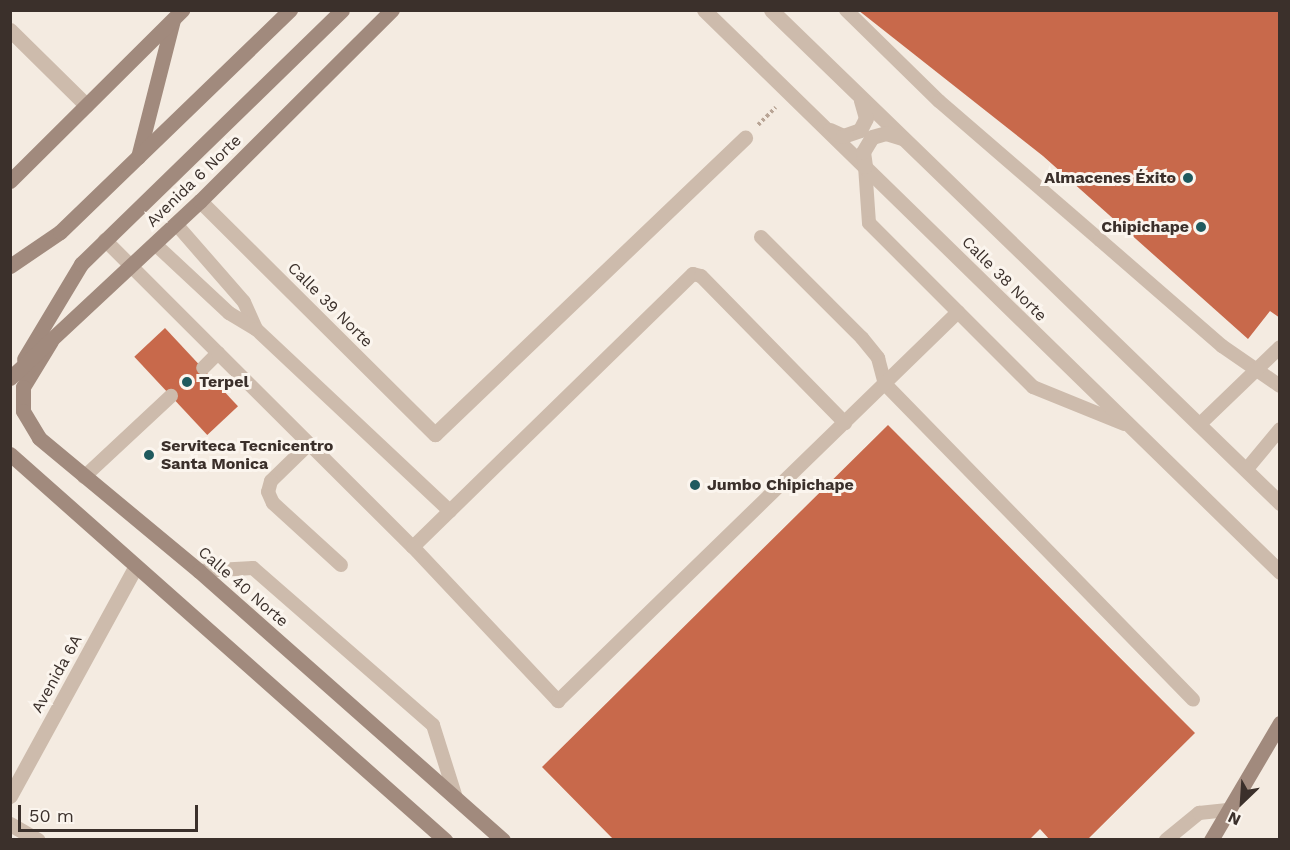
<!DOCTYPE html>
<html>
<head>
<meta charset="utf-8">
<style>
  body { margin:0 }
  #map { position:relative; width:1290px; height:850px; overflow:hidden; background:#f4ebe1; font-family:"Work Sans",sans-serif }
  div>[style] { position:absolute }
  .building>* { inset:0; background:#c8694b; transform-origin:0 0 }
  .path>* { height:4px; margin-top:-2px; transform-origin:0; background:repeating-linear-gradient(90deg,#b9a596 0 3px,transparent 0 6px) }
  .lane>* { height:14px; margin:-7px; padding:0 7px; transform-origin:7px; border-radius:7px; background:#cdbbac }
  .street>* { height:15px; margin:-7.5px; padding:0 7.5px; transform-origin:7.5px; border-radius:7.5px; background:#cdbbac }
  .secondary>* { height:15px; margin:-7.5px; padding:0 7.5px; transform-origin:7.5px; border-radius:7.5px; background:#a18a7d }
  .dots>* { width:16px; height:16px; translate:-50% -50%; box-sizing:border-box; border:3px solid #fbf5ee; border-radius:50% }
  span { translate:-50% -50%; white-space:nowrap; text-align:center; line-height:1.15; -webkit-text-stroke:6px #fbf5ee; paint-order:stroke }
  .poi-label { font-size:16px; color:#3b302b; font-weight:700 }
  .right { translate:-100% -50%; text-align:right }
  .left { translate:0 -50%; text-align:left }
  .street-label { font-size:16px; color:#3b302b }
  .frame { position:absolute; inset:0; border:12px solid #3b302b; pointer-events:none }
  .north { position:absolute; left:1212px; top:772px; width:60px; height:60px; -webkit-text-stroke:4px #fbf5ee; paint-order:stroke; rotate:205deg; font-size:16px; font-weight:700; line-height:24px; text-align:center; color:#3b302b }
  .north::after { content:''; display:block; margin:auto; width:21px; height:27px; background:#3b302b; clip-path:polygon(50% 0,100% 100%,50% 72%,0 100%) }
  .scale { position:absolute; left:18px; top:805px; width:180px; height:27px; box-sizing:border-box; border:3px solid #3b302b; border-top:0; padding-left:8px; font-size:18px; line-height:21px; white-space:nowrap; color:#3b302b; -webkit-text-stroke:4px #fbf5ee; paint-order:stroke }
</style>
</head>
<body>
<div id="map">
  <div class="building">
    <i style="clip-path:polygon(858px 10px,1280px 10px,1280px 318px,1270px 311px,1248px 339px,1043px 156px)"></i>
    <i style="left:165px;top:328px;width:107px;height:42px;rotate:47deg"></i>
    <i style="clip-path:polygon(888px 425px,1195px 733px,1087px 840px,1050px 840px,1040px 829px,1029px 840px,614px 840px,542px 767px)"></i>
  </div>
  <div class="path">
    <i style="left:758px;top:125px;width:25px;rotate:-45deg"></i>
  </div>
  <div class="lane">
    <i style="left:846px;top:10px;width:130px;rotate:44.4deg"></i>
    <i style="left:939px;top:101px;width:213px;rotate:40.8deg"></i>
    <i style="left:1100px;top:240px;width:162px;rotate:41deg"></i>
    <i style="left:1222px;top:346px;width:70px;rotate:34.6deg"></i>
    <i style="left:865px;top:166px;width:57px;rotate:86deg"></i>
    <i style="left:869px;top:223px;width:232px;rotate:45deg"></i>
    <i style="left:1033px;top:387px;width:98px;rotate:22.1deg"></i>
    <i style="left:176px;top:224px;width:103px;rotate:48.9deg"></i>
    <i style="left:244px;top:302px;width:30px;rotate:66deg"></i>
    <i style="left:761px;top:237px;width:143px;rotate:45deg"></i>
    <i style="left:862px;top:338px;width:26px;rotate:51deg"></i>
    <i style="left:878px;top:358px;width:27px;rotate:75deg"></i>
    <i style="left:885px;top:384px;width:441px;rotate:45.7deg"></i>
    <i style="left:105px;top:240px;width:160px;rotate:45deg"></i>
    <i style="left:218px;top:353px;width:21px;rotate:135deg"></i>
    <i style="left:155px;top:244px;width:101px;rotate:43deg"></i>
    <i style="left:229px;top:313px;width:31px;rotate:31deg"></i>
    <i style="left:256px;top:329px;width:266px;rotate:43.2deg"></i>
    <i style="left:218px;top:353px;width:275px;rotate:44.9deg"></i>
    <i style="left:413px;top:547px;width:212px;rotate:46.7deg"></i>
    <i style="left:558px;top:701px;width:558px;rotate:-44.2deg"></i>
    <i style="left:1199px;top:425px;width:112px;rotate:-43.9deg"></i>
    <i style="left:309px;top:444px;width:53px;rotate:135.8deg"></i>
    <i style="left:271px;top:481px;width:11px;rotate:105deg"></i>
    <i style="left:268px;top:492px;width:12px;rotate:66deg"></i>
    <i style="left:273px;top:503px;width:92px;rotate:42.4deg"></i>
    <i style="left:1246px;top:470px;width:53px;rotate:-50.3deg"></i>
    <i style="left:84px;top:477px;width:119px;rotate:-43deg"></i>
    <i style="left:413px;top:547px;width:391px;rotate:-44.3deg"></i>
    <i style="left:693px;top:274px;width:8px;rotate:14deg"></i>
    <i style="left:701px;top:276px;width:206px;rotate:45.6deg"></i>
    <i style="left:199px;top:571px;width:54px;rotate:-3.2deg"></i>
    <i style="left:253px;top:568px;width:239px;rotate:41.1deg"></i>
    <i style="left:433px;top:725px;width:77px;rotate:72.5deg"></i>
    <i style="left:1166px;top:840px;width:43px;rotate:-39.3deg"></i>
    <i style="left:1199px;top:813px;width:31px;rotate:-6deg"></i>
  </div>
  <div class="street">
    <i style="left:704px;top:10px;width:805px;rotate:44.3deg"></i>
    <i style="left:771px;top:10px;width:709px;rotate:44.09deg"></i>
    <i style="left:10px;top:30px;width:107px;rotate:44.6deg"></i>
    <i style="left:830px;top:130px;width:14px;rotate:25deg"></i>
    <i style="left:843px;top:136px;width:18px;rotate:-19deg"></i>
    <i style="left:860px;top:130px;width:13px;rotate:-63deg"></i>
    <i style="left:866px;top:118px;width:19px;rotate:-106deg"></i>
    <i style="left:865px;top:166px;width:14px;rotate:-98deg"></i>
    <i style="left:863px;top:152px;width:17px;rotate:-59deg"></i>
    <i style="left:872px;top:137px;width:15px;rotate:-16deg"></i>
    <i style="left:886px;top:133px;width:17px;rotate:17deg"></i>
    <i style="left:200px;top:201px;width:331px;rotate:44.8deg"></i>
    <i style="left:435px;top:434px;width:429px;rotate:-43.7deg"></i>
    <i style="left:10px;top:796px;width:260px;rotate:-61.3deg"></i>
    <i style="left:10px;top:824px;width:32px;rotate:30deg"></i>
  </div>
  <div class="secondary">
    <i style="left:138px;top:157px;width:141px;rotate:-75.7deg"></i>
    <i style="left:10px;top:181px;width:243px;rotate:-44.8deg"></i>
    <i style="left:10px;top:266px;width:60px;rotate:-34.2deg"></i>
    <i style="left:60px;top:232px;width:320px;rotate:-44deg"></i>
    <i style="left:51px;top:341px;width:54px;rotate:121.3deg"></i>
    <i style="left:23px;top:387px;width:24px;rotate:90deg"></i>
    <i style="left:23px;top:411px;width:31px;rotate:59deg"></i>
    <i style="left:39px;top:438px;width:208px;rotate:39.7deg"></i>
    <i style="left:199px;top:571px;width:406px;rotate:41.5deg"></i>
    <i style="left:24px;top:359px;width:111px;rotate:-59deg"></i>
    <i style="left:81px;top:264px;width:364px;rotate:-44.2deg"></i>
    <i style="left:10px;top:378px;width:260px;rotate:-43deg"></i>
    <i style="left:200px;top:201px;width:271px;rotate:-44.9deg"></i>
    <i style="left:10px;top:454px;width:582px;rotate:41.58deg"></i>
    <i style="left:1211px;top:840px;width:136px;rotate:-59.5deg"></i>
  </div>
  <div class="dots">
    <i style="left:1188px;top:178px;background:#1f5a5e"></i>
    <i style="left:1201px;top:227px;background:#1f5a5e"></i>
    <i style="left:187px;top:382px;background:#1f5a5e"></i>
    <i style="left:149px;top:455px;background:#1f5a5e"></i>
    <i style="left:695px;top:485px;background:#1f5a5e"></i>
  </div>
  <div class="poi-label">
    <span class="right" style="left:1176px;top:178px">Almacenes Éxito</span>
    <span class="right" style="left:1189px;top:227px">Chipichape</span>
    <span class="left" style="left:199px;top:382px">Terpel</span>
    <span class="left" style="left:161px;top:455px">Serviteca Tecnicentro<br>Santa Monica</span>
    <span class="left" style="left:707px;top:485px">Jumbo Chipichape</span>
  </div>
  <div class="street-label">
    <span style="left:194px;top:181px;rotate:-44deg">Avenida 6 Norte</span>
    <span style="left:1004px;top:279px;rotate:45deg">Calle 38 Norte</span>
    <span style="left:330px;top:305px;rotate:45deg">Calle 39 Norte</span>
    <span style="left:243px;top:587px;rotate:41deg">Calle 40 Norte</span>
    <span style="left:57px;top:674px;rotate:-61deg">Avenida 6A</span>
  </div>
  <div class="frame"></div>
  <div class="north">N</div>
  <div class="scale">50 m</div>
</div>
</body>
</html>
